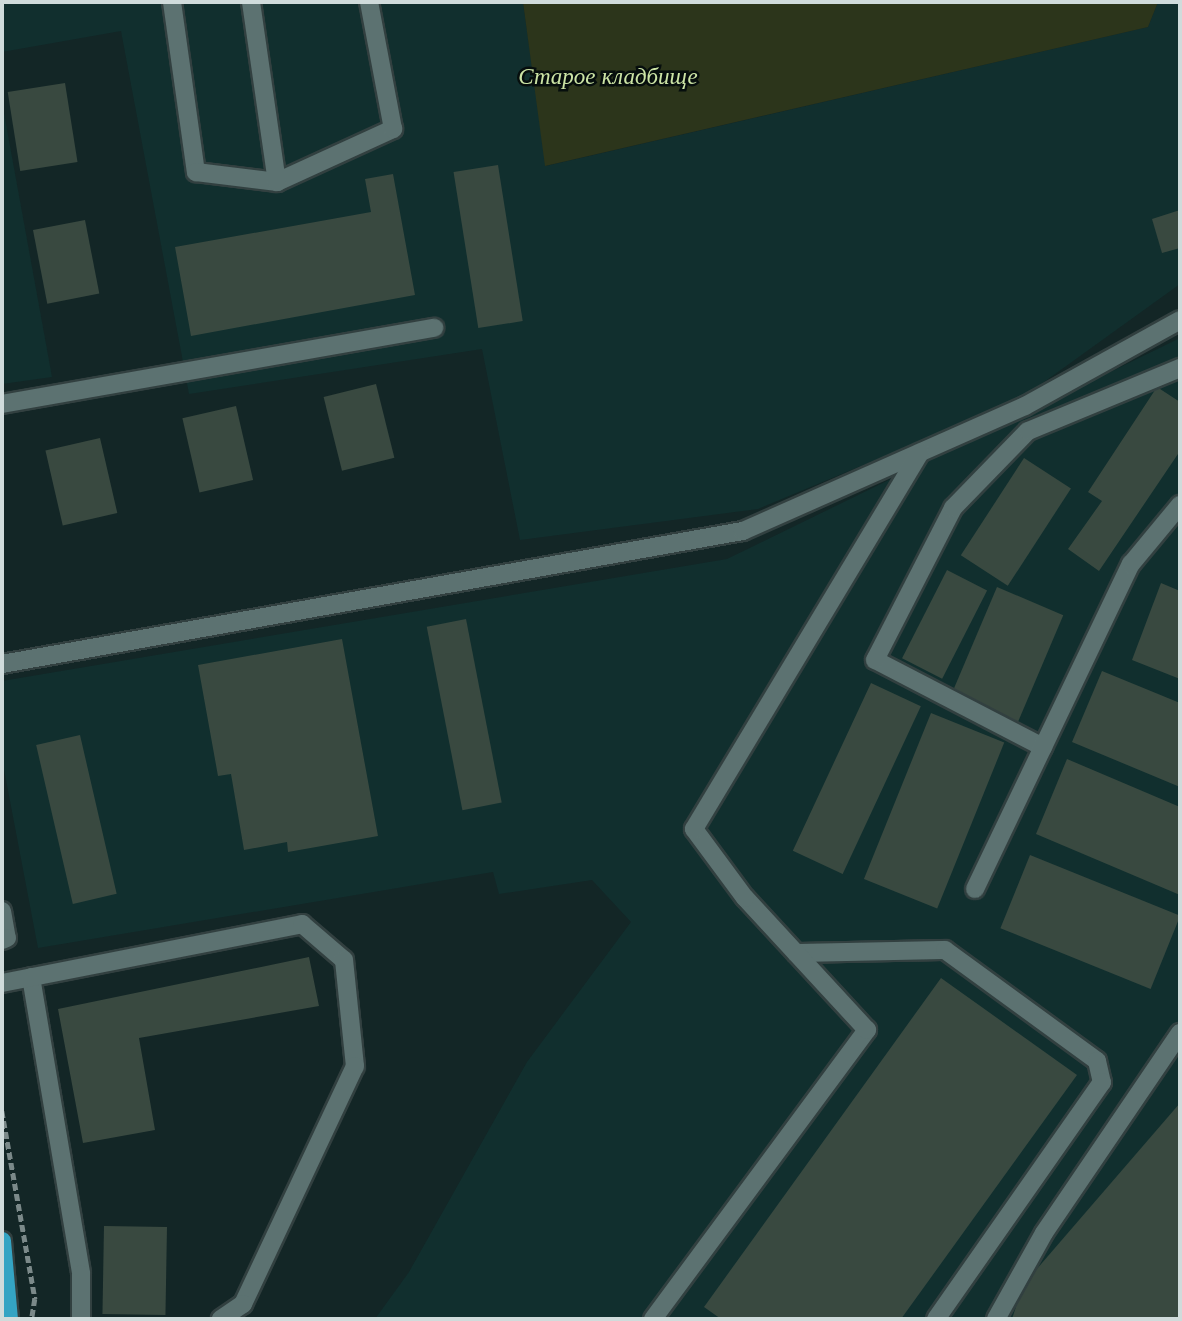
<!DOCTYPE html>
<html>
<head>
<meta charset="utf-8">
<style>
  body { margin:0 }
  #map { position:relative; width:1182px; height:1321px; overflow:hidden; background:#132626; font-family:"Libre Baskerville",serif }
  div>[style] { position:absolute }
  .built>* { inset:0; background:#112f2e }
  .green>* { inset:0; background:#2c351b }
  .building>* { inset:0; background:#394940; transform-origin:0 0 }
  .path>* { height:4.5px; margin-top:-2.25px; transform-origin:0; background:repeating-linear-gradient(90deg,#7b8989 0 7px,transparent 0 10.5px) }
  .roads { filter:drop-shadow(2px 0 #324040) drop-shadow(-2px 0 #324040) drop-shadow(0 2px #324040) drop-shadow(0 -2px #324040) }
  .minor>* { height:18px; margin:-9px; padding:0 9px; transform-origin:9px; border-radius:9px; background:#5c7271 }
  .major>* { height:18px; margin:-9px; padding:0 9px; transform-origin:9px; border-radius:9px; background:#34a4c3 }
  span { translate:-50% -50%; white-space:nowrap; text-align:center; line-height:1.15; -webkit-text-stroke:5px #060e0d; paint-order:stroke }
  .park-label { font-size:23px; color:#cce4a5; font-style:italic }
  .frame { position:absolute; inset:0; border:4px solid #d0dbdb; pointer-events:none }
</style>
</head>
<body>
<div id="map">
  <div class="built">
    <i style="clip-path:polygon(2px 2px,523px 2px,546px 166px,1148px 27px,1158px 2px,1180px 2px,1180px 284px,1019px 400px,758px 509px,520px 540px,482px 349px,189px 394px,121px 31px,2px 52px)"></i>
    <i style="clip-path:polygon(2px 102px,52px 377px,2px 384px)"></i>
    <i style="clip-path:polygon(1180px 338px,1180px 1319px,375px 1319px,409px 1272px,527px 1062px,631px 922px,592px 880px,499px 894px,493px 872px,38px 948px,2px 759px,2px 681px,727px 559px)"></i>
  </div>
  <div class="green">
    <i style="clip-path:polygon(523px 2px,1158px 2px,1148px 27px,545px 166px)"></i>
  </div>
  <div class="building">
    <i style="left:65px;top:83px;width:80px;height:58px;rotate:81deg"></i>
    <i style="left:498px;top:165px;width:158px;height:45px;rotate:81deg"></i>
    <i style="clip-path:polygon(393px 174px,415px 295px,191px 336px,175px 247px,371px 212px,365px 179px)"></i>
    <i style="clip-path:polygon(1180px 210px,1180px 248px,1162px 253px,1152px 219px)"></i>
    <i style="left:85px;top:220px;width:75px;height:53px;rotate:79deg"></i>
    <i style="left:376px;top:384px;width:76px;height:54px;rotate:76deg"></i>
    <i style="clip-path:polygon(1157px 387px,1180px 402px,1180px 451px,1099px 571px,1068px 549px,1102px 501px,1088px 492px)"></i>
    <i style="left:236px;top:406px;width:76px;height:55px;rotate:77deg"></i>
    <i style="left:100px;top:438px;width:77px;height:56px;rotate:77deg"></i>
    <i style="left:1024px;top:458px;width:56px;height:116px;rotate:33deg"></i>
    <i style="left:947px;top:570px;width:45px;height:99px;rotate:27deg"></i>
    <i style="clip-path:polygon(1161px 583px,1180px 591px,1180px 679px,1132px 660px)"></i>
    <i style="left:997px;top:587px;width:72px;height:116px;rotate:23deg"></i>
    <i style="left:466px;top:619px;width:187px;height:40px;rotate:79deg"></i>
    <i style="clip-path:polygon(342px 639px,378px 836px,288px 852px,287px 842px,244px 850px,231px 774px,218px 776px,198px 665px)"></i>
    <i style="clip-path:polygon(1102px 671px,1180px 703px,1180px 787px,1072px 742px)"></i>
    <i style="left:871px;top:683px;width:55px;height:185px;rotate:25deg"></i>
    <i style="left:931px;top:713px;width:79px;height:179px;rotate:22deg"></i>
    <i style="left:80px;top:735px;width:163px;height:45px;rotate:77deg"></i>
    <i style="clip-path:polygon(1067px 759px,1180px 807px,1180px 895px,1036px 834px)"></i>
    <i style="left:1030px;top:855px;width:162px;height:79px;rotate:22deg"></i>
    <i style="clip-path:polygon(309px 957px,319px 1006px,139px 1038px,155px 1130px,83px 1143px,58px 1009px)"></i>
    <i style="clip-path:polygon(941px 978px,1077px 1075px,901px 1319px,721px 1319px,704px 1307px)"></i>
    <i style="clip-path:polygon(1180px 1103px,1180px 1319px,1012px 1319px,1023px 1285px)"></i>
    <i style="left:104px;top:1226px;width:63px;height:88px;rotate:1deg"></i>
  </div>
  <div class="path">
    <i style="left:2px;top:1111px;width:191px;rotate:80deg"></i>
    <i style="left:35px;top:1299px;width:20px;rotate:99deg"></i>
  </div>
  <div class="roads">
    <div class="minor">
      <i style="left:172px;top:2px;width:172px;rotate:82deg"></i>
      <i style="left:196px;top:172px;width:82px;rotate:7deg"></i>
      <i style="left:277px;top:182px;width:128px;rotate:-24.6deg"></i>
      <i style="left:393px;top:129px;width:129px;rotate:-100.7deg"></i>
      <i style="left:251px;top:2px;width:182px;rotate:81.8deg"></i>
      <i style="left:2px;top:404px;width:439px;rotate:-10deg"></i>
      <i style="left:2px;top:664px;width:753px;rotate:-10.18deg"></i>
      <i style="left:743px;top:531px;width:308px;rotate:-23.9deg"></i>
      <i style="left:1025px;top:406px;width:177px;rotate:-29deg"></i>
      <i style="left:1043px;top:747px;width:189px;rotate:-152.6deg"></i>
      <i style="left:875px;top:660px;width:171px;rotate:-62.8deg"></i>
      <i style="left:953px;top:508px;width:107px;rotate:-45.8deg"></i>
      <i style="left:1028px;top:431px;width:165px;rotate:-22.5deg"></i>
      <i style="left:975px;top:889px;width:361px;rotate:-64.4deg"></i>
      <i style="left:1131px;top:564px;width:77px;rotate:-50.3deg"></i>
      <i style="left:2px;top:911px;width:27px;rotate:80deg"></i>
      <i style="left:7px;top:938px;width:5px;rotate:158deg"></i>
      <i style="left:796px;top:953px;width:149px;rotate:-1.2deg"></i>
      <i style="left:945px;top:950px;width:188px;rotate:36.1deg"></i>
      <i style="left:1097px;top:1061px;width:22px;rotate:77deg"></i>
      <i style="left:1102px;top:1082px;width:289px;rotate:125deg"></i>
      <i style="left:31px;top:977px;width:301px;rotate:80.4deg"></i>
      <i style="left:81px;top:1274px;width:45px;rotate:90deg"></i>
      <i style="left:2px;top:983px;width:306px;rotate:-11.1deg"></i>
      <i style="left:302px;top:924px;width:55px;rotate:40.6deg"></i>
      <i style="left:344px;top:960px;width:107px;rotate:84.1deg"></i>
      <i style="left:355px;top:1066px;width:263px;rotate:115.2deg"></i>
      <i style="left:243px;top:1304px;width:27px;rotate:146deg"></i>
      <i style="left:653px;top:1319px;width:360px;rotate:-53.5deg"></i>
      <i style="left:867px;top:1030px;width:180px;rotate:-132.7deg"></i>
      <i style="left:745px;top:898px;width:86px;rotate:-126.5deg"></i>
      <i style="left:694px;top:829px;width:439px;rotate:-59deg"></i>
      <i style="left:996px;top:1319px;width:98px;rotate:-60.8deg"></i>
      <i style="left:1044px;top:1233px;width:242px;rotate:-55.8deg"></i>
    </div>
    <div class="major">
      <i style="left:2px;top:1241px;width:78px;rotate:84.9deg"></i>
    </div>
  </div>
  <div class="park-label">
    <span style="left:608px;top:76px">Старое кладбище</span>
  </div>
  <div class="frame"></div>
</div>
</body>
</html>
